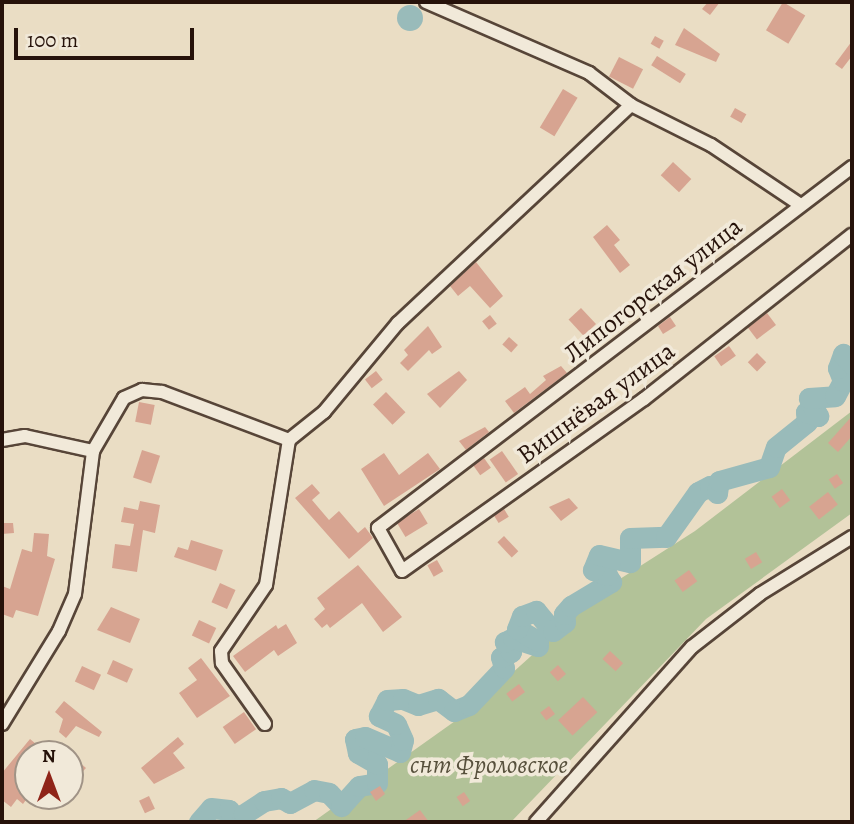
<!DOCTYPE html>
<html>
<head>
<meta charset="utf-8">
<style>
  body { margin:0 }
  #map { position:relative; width:854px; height:824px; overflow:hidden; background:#eaddc4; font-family:Alegreya,serif }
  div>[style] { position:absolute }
  .green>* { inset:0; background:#b2c298 }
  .water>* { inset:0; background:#99bbba }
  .round { border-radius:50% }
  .river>* { height:21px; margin:-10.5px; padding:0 10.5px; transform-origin:10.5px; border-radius:10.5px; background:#99bbba }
  .building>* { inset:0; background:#d7a491; transform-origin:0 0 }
  .roads { filter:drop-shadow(2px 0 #574538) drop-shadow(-2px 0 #574538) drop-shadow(0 2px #574538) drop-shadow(0 -2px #574538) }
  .street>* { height:12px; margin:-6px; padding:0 6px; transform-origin:6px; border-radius:6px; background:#f1e9d9 }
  span { translate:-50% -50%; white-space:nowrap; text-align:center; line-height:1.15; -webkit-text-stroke:7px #f1e9d9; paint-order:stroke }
  .street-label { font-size:26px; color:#26120a }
  .park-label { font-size:26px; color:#57503c; font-style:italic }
  .frame { position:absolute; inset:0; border:4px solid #26120a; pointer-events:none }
  .north { position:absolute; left:14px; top:740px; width:70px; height:70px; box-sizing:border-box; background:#f1e9d9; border:2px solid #a09386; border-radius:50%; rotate:0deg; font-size:19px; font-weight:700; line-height:28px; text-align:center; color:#26120a }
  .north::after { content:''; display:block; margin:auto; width:24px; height:32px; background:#8f2418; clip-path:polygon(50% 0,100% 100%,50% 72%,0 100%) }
  .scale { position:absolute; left:14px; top:28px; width:180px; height:32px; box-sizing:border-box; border:4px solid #26120a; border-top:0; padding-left:9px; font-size:21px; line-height:24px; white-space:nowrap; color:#26120a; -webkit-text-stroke:5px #f1e9d9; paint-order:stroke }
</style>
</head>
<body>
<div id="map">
  <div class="green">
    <i style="clip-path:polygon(852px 411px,852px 513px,706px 619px,511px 822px,313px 822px,472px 709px,609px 586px,695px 531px)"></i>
  </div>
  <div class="water">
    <i class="round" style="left:397px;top:5px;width:26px;height:26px"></i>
  </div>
  <div class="river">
    <i style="left:199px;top:822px;width:18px;rotate:-49deg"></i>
    <i style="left:211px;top:808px;width:18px;rotate:6deg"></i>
    <i style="left:229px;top:810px;width:14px;rotate:56deg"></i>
    <i style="left:242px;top:822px;width:8px;rotate:-76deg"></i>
    <i style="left:244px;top:814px;width:24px;rotate:-33deg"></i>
    <i style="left:264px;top:801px;width:17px;rotate:-10deg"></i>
    <i style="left:281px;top:798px;width:10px;rotate:29deg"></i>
    <i style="left:290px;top:803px;width:27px;rotate:-28deg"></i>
    <i style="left:314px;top:790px;width:15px;rotate:11deg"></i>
    <i style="left:329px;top:793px;width:18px;rotate:47deg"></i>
    <i style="left:341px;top:806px;width:27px;rotate:-48deg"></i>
    <i style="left:359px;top:786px;width:18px;rotate:-9deg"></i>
    <i style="left:377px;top:783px;width:19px;rotate:-90deg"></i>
    <i style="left:377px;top:764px;width:22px;rotate:-150deg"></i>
    <i style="left:358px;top:753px;width:14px;rotate:-102deg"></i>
    <i style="left:355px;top:739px;width:10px;rotate:-11deg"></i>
    <i style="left:365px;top:737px;width:38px;rotate:23deg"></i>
    <i style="left:400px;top:752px;width:12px;rotate:-76deg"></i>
    <i style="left:403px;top:740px;width:17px;rotate:-114deg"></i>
    <i style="left:396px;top:724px;width:19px;rotate:-155deg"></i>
    <i style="left:379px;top:716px;width:18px;rotate:-63deg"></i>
    <i style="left:387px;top:700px;width:16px;rotate:-4deg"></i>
    <i style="left:403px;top:699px;width:16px;rotate:22deg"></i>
    <i style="left:418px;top:705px;width:21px;rotate:-17deg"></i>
    <i style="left:438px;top:699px;width:20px;rotate:37deg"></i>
    <i style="left:454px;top:711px;width:16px;rotate:-22deg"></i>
    <i style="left:469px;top:705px;width:51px;rotate:-46.6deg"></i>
    <i style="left:504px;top:668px;width:11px;rotate:-105deg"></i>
    <i style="left:501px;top:657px;width:11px;rotate:-27deg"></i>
    <i style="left:511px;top:652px;width:12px;rotate:-121deg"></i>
    <i style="left:505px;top:642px;width:9px;rotate:-27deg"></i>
    <i style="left:513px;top:638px;width:26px;rotate:18deg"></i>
    <i style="left:538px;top:646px;width:5px;rotate:-90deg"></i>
    <i style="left:538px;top:641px;width:24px;rotate:-150deg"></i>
    <i style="left:517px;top:629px;width:14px;rotate:-69deg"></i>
    <i style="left:522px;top:616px;width:15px;rotate:-20deg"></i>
    <i style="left:536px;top:611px;width:26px;rotate:50deg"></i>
    <i style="left:553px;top:631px;width:15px;rotate:-37deg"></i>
    <i style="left:565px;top:622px;width:8px;rotate:-97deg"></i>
    <i style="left:564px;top:614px;width:11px;rotate:-49deg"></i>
    <i style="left:571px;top:606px;width:47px;rotate:-31deg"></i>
    <i style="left:611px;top:582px;width:8px;rotate:-120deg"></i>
    <i style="left:607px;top:575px;width:15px;rotate:-160deg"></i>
    <i style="left:593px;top:570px;width:16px;rotate:-68deg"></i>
    <i style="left:599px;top:555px;width:32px;rotate:13deg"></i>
    <i style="left:630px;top:562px;width:24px;rotate:-90deg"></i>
    <i style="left:630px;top:538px;width:36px;rotate:-2deg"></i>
    <i style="left:666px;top:537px;width:55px;rotate:-54.6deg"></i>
    <i style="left:698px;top:492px;width:13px;rotate:-27deg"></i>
    <i style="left:710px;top:486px;width:10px;rotate:45deg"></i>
    <i style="left:717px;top:493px;width:12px;rotate:-81deg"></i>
    <i style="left:719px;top:481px;width:52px;rotate:-15.6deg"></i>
    <i style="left:769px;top:467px;width:21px;rotate:-71deg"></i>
    <i style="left:776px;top:447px;width:40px;rotate:-39deg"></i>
    <i style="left:807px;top:422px;width:10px;rotate:-96deg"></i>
    <i style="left:806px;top:412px;width:13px;rotate:18deg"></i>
    <i style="left:818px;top:416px;width:20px;rotate:-117deg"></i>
    <i style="left:809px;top:398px;width:26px;rotate:-4deg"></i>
    <i style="left:835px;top:396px;width:17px;rotate:-62deg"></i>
    <i style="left:843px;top:381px;width:14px;rotate:-111deg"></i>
    <i style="left:838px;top:368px;width:15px;rotate:-70deg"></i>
    <i style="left:843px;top:354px;width:13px;rotate:48deg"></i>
  </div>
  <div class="building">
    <i style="clip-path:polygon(708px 2px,720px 2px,710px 15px,702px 9px)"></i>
    <i style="left:783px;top:2px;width:26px;height:33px;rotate:31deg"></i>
    <i style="clip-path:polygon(684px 28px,720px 54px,716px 62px,675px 45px)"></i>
    <i style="left:655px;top:36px;width:10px;height:9px;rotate:29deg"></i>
    <i style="clip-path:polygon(852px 41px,852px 56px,842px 69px,835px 64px)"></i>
    <i style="left:657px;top:56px;width:34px;height:11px;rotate:32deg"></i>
    <i style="left:619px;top:57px;width:27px;height:22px;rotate:27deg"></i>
    <i style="left:563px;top:89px;width:17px;height:45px;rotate:31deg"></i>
    <i style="left:735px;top:108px;width:13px;height:10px;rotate:29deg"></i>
    <i style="left:673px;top:162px;width:25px;height:18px;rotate:43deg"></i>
    <i style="clip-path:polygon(607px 225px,620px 240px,614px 245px,630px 265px,620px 273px,593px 237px)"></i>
    <i style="clip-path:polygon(476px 262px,503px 296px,490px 308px,470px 286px,458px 296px,450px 286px)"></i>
    <i style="left:581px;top:308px;width:22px;height:17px;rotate:47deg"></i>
    <i style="left:767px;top:313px;width:15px;height:24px;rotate:53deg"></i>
    <i style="left:490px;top:315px;width:11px;height:10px;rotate:52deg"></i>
    <i style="clip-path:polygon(670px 317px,676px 326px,663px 334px,658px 326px)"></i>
    <i style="clip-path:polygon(428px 326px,442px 347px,432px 354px,429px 350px,408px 371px,400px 363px,408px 355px,404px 350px)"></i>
    <i style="left:509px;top:337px;width:12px;height:10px;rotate:42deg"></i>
    <i style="left:729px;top:346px;width:12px;height:18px;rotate:55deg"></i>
    <i style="left:757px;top:353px;width:13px;height:13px;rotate:45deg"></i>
    <i style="clip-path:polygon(561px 366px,567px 373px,514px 413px,505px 401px,525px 387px,530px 394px,546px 380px,543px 376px)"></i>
    <i style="left:376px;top:371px;width:11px;height:14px;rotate:52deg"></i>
    <i style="clip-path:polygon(459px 371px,467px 380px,440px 408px,427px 394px)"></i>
    <i style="left:386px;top:392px;width:28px;height:18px;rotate:46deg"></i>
    <i style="left:139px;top:402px;width:16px;height:20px;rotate:11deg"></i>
    <i style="clip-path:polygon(852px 416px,852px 436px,838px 452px,828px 443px)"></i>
    <i style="clip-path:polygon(485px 427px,489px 432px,466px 450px,459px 441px)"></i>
    <i style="left:142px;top:450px;width:19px;height:29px;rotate:18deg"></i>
    <i style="left:502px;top:451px;width:28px;height:15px;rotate:55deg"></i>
    <i style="clip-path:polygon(384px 453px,399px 475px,428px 453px,440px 469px,384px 506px,361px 469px)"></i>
    <i style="left:484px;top:458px;width:12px;height:13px;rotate:55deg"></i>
    <i style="left:837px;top:474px;width:11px;height:10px;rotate:56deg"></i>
    <i style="clip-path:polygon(312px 484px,320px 493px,312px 500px,329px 520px,339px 511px,358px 533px,365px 527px,373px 538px,349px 559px,295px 498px)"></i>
    <i style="left:782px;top:489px;width:14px;height:13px;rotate:54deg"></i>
    <i style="left:828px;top:492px;width:16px;height:24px;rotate:52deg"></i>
    <i style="clip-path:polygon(569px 498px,578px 508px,561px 521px,549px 507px)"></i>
    <i style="clip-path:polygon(140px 501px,160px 505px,155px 533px,143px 530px,137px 572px,112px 568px,115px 544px,130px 546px,134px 524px,121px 522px,124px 507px,138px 510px)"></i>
    <i style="left:419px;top:509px;width:17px;height:26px;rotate:59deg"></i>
    <i style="left:504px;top:509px;width:9px;height:12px;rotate:58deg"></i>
    <i style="clip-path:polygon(2px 523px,13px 523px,14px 533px,2px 534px)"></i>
    <i style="clip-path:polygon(34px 533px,49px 534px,47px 556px,55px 559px,38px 616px,16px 610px,13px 618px,2px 614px,2px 586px,10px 589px,22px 549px,32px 552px)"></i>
    <i style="left:504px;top:536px;width:21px;height:9px;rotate:47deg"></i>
    <i style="clip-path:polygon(191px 540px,223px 550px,216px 571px,174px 557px,178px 547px,188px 550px)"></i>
    <i style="left:756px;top:552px;width:12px;height:13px;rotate:59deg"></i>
    <i style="left:437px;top:560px;width:13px;height:11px;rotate:61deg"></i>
    <i style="clip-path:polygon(358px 565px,402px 617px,383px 632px,362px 603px,330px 628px,327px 624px,322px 628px,314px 619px,325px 609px,317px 598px)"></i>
    <i style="left:689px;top:570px;width:14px;height:18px;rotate:54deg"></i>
    <i style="left:220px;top:583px;width:17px;height:21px;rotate:24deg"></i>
    <i style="clip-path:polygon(111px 607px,140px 619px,130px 643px,97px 630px)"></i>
    <i style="left:199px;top:620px;width:19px;height:17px;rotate:25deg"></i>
    <i style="clip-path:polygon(286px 624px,297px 643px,278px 656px,274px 650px,245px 672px,233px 656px,276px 625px,278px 629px)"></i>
    <i style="left:610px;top:651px;width:18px;height:11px;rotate:43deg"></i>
    <i style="clip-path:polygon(201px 658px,230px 696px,197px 718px,179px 693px,197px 680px,188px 668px)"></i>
    <i style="left:113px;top:660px;width:22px;height:15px;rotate:24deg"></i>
    <i style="left:558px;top:665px;width:12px;height:11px;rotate:48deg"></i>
    <i style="left:82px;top:666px;width:21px;height:17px;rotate:25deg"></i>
    <i style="left:519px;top:684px;width:10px;height:16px;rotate:53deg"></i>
    <i style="left:583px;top:697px;width:21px;height:34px;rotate:47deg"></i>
    <i style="clip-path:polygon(64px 701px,102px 732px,99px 737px,76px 726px,66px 738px,59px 732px,63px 719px,55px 712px)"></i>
    <i style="left:549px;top:706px;width:10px;height:11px;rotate:53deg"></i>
    <i style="left:244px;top:712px;width:21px;height:26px;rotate:55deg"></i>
    <i style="clip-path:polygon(178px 737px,184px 744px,173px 753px,185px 768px,154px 784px,141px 768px)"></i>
    <i style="clip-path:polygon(30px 739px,48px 754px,28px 754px,28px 797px,23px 804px,17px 799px,11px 807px,2px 800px,2px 773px)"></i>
    <i style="clip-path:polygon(78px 761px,86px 768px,70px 785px,70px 771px)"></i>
    <i style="clip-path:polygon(380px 786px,385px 794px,376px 801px,370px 792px)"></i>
    <i style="left:464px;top:792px;width:11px;height:9px;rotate:56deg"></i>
    <i style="left:149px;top:796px;width:14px;height:11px;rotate:65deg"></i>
    <i style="clip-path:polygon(420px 810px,429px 822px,403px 822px)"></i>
  </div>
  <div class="roads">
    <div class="street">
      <i style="left:426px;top:2px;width:178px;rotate:23.5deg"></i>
      <i style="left:589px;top:73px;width:53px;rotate:37.3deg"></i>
      <i style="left:631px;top:105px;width:89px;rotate:26.6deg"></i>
      <i style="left:711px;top:145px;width:106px;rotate:33.8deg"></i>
      <i style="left:852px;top:167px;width:596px;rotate:142.71deg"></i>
      <i style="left:378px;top:528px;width:49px;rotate:60.8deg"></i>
      <i style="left:402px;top:571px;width:297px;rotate:-35.4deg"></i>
      <i style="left:644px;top:399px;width:265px;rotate:-38.3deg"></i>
      <i style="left:2px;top:440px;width:23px;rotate:-10deg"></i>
      <i style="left:25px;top:436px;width:70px;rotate:12.4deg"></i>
      <i style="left:289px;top:440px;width:45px;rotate:-38.7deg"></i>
      <i style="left:324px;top:412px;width:116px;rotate:-50.3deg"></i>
      <i style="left:398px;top:323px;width:319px;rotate:-43.1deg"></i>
      <i style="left:2px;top:724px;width:109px;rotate:-58.5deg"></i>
      <i style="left:59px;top:631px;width:40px;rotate:-66.6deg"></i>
      <i style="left:75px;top:594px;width:144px;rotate:-82.8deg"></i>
      <i style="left:93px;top:451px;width:61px;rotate:-59.7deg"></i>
      <i style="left:124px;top:398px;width:20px;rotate:-24deg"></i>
      <i style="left:142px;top:390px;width:20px;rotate:6deg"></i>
      <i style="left:162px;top:392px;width:136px;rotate:20.7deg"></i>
      <i style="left:265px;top:724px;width:75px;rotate:-125.2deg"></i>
      <i style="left:222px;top:663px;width:12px;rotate:-95deg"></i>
      <i style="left:221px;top:651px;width:80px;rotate:-55.7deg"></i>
      <i style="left:266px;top:585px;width:147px;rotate:-81deg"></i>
      <i style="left:536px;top:822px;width:234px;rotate:-48.3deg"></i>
      <i style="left:692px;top:647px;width:86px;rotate:-37.9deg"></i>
      <i style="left:760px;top:594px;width:108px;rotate:-31.8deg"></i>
    </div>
  </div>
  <div class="street-label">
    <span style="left:653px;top:290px;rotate:-38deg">Липогорская улица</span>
    <span style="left:596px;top:403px;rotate:-36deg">Вишнёвая улица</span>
  </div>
  <div class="park-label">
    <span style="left:489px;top:765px">снт Фроловское</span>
  </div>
  <div class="frame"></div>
  <div class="north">N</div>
  <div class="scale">100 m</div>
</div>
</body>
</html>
